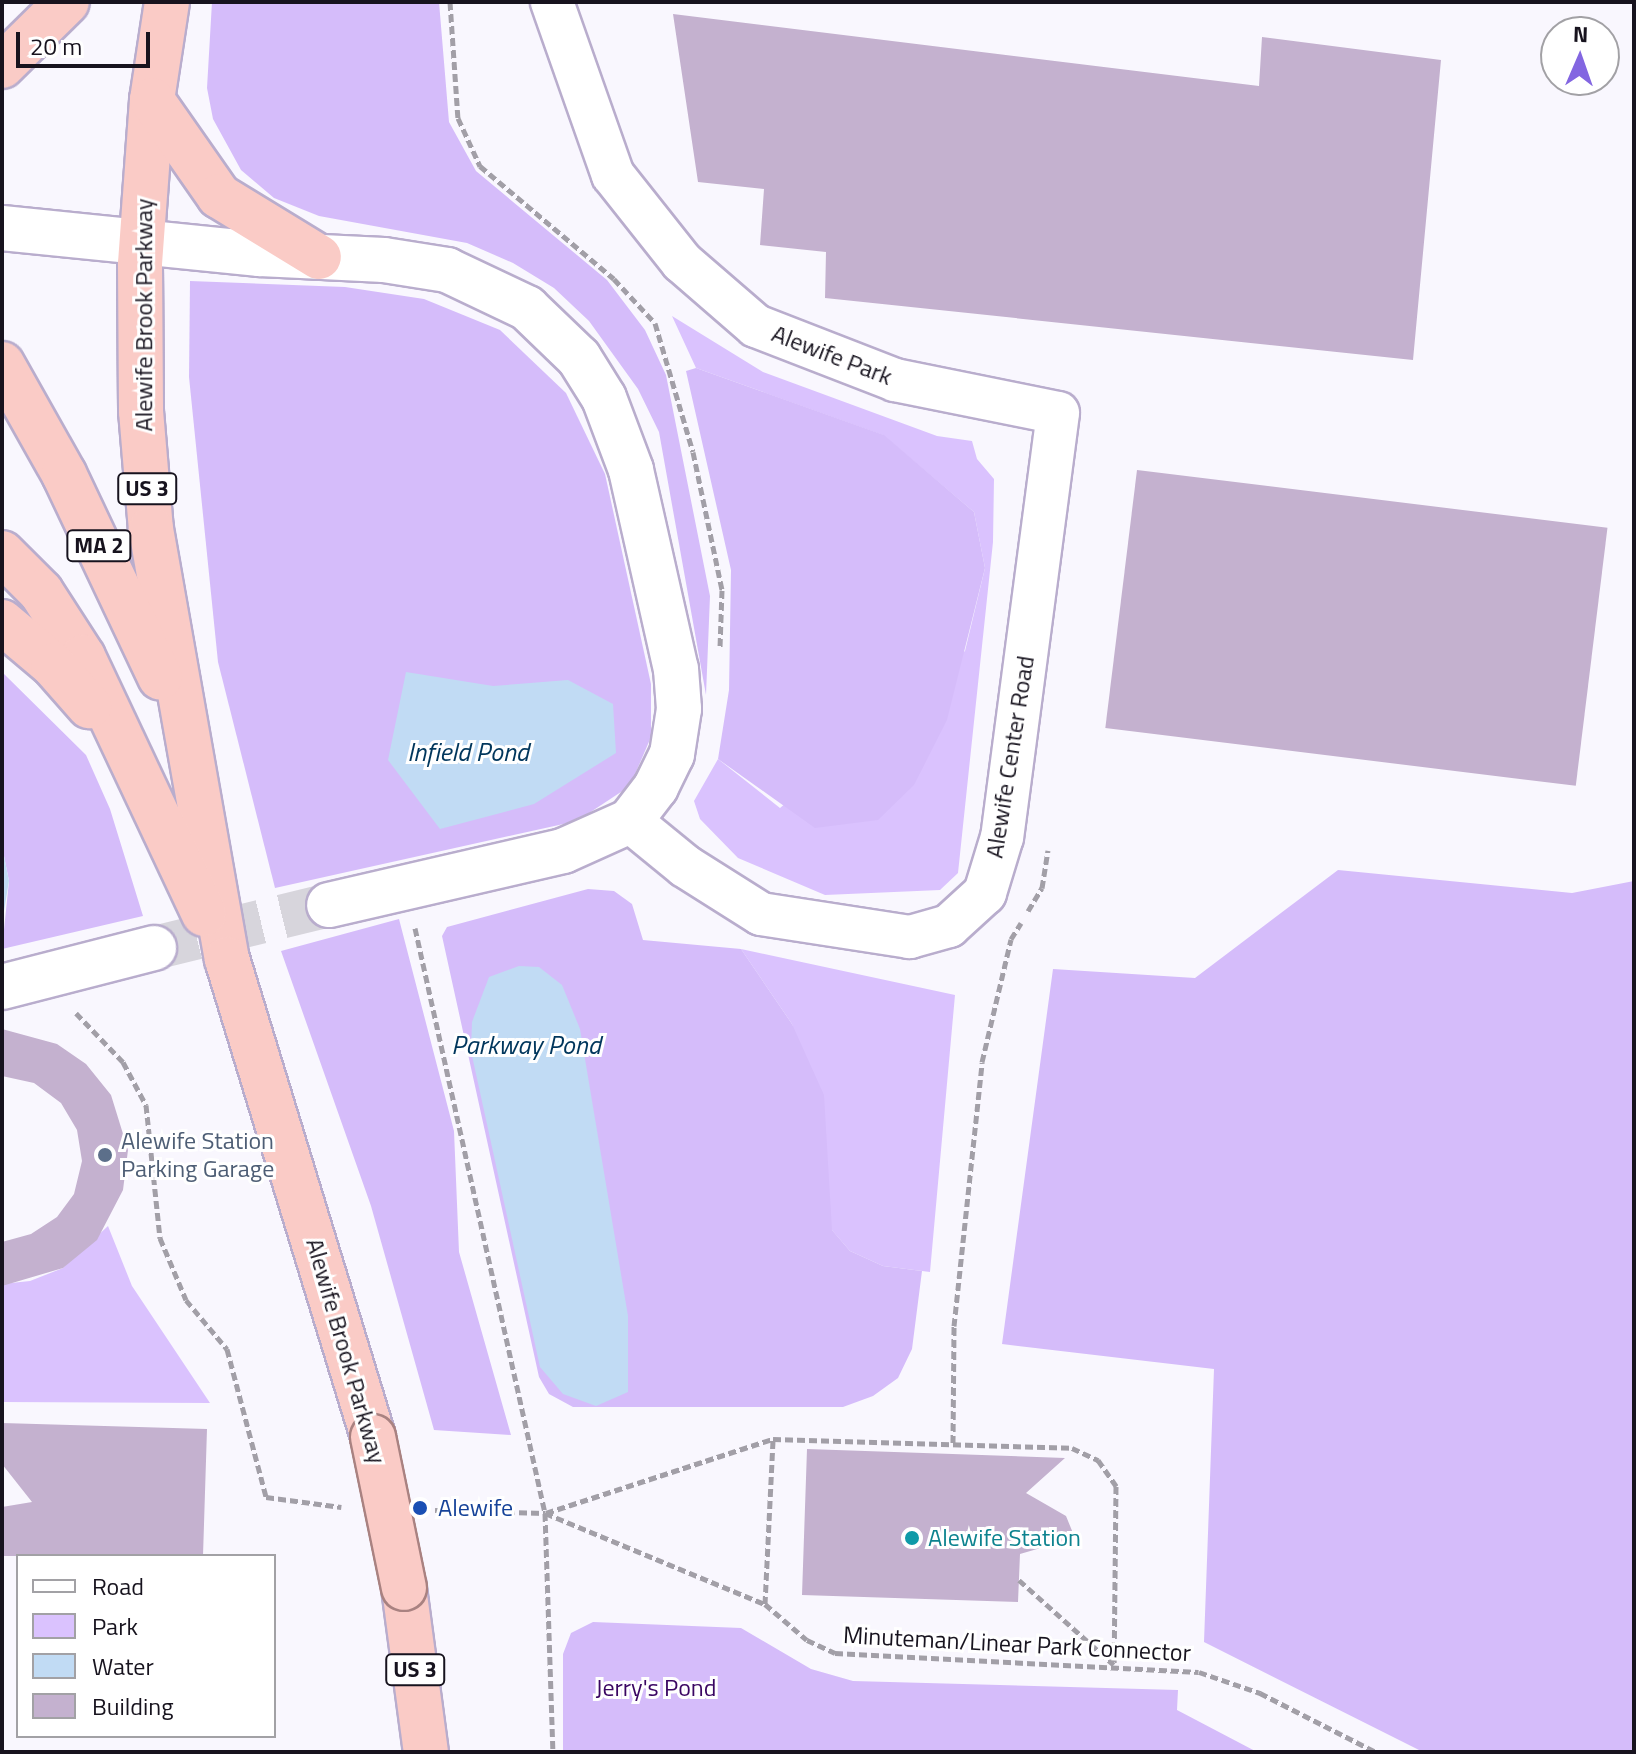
<!DOCTYPE html>
<html>
<head>
<meta charset="utf-8">
<style>
  body { margin:0 }
  #map { position:relative; width:1636px; height:1754px; overflow:hidden; background:#f9f7fe; font-family:"Titillium Web",sans-serif }
  div>[style] { position:absolute }
  .green>* { inset:0; background:#dac2fe }
  .forest>* { inset:0; background:#d5bcfa }
  .water>* { inset:0; background:#c1dbf4 }
  .building>* { inset:0; background:#c4b1cf; transform-origin:0 0 }
  .secondary-tunnel>* { height:44px; margin-top:-22px; transform-origin:0; background:repeating-linear-gradient(90deg,#d7d5dc 0 44px,transparent 0 66px) }
  .path>* { height:5px; margin-top:-2.5px; transform-origin:0; background:repeating-linear-gradient(90deg,#a29fa7 0 8px,transparent 0 12px) }
  .roads { filter:drop-shadow(2px 0 #b9adcd) drop-shadow(-2px 0 #b9adcd) drop-shadow(0 2px #b9adcd) drop-shadow(0 -2px #b9adcd) }
  .minor>* { height:42px; margin:-21px; padding:0 21px; transform-origin:21px; border-radius:21px; background:#fff }
  .secondary>* { height:44px; margin:-22px; padding:0 22px; transform-origin:22px; border-radius:22px; background:#fff }
  .trunk>* { height:44px; margin:-22px; padding:0 22px; transform-origin:22px; border-radius:22px; background:#facbc6 }
  .bridges { filter:drop-shadow(2px 0 #a98281) drop-shadow(-2px 0 #a98281) drop-shadow(0 2px #a98281) drop-shadow(0 -2px #a98281) }
  .trunk-bridge>* { height:44px; margin:-22px; padding:0 22px; transform-origin:22px; border-radius:22px; background:#facbc6 }
  .dots>* { width:22px; height:22px; translate:-50% -50%; box-sizing:border-box; border:4px solid #fff; border-radius:50% }
  span { translate:-50% -50%; white-space:nowrap; text-align:center; line-height:1.15; -webkit-text-stroke:6px #fff; paint-order:stroke }
  .shield-label span { padding:2px 6px; background:#fff; border:2px solid; border-radius:6px; -webkit-text-stroke-width:0 }
  .shield-label { font-size:22px; color:#17131e; font-weight:700 }
  .street-label { font-size:24px; color:#17131e }
  .service-label { font-size:24px; color:#4e5e75 }
  .left { translate:0 -50%; text-align:left }
  .transit-label { font-size:24px; color:#164399 }
  .culture-label { font-size:24px; color:#0d838f }
  .park-label { font-size:24px; color:#3a0662 }
  .water-label { font-size:26px; color:#00365c; font-style:italic }
  .frame { position:absolute; inset:0; border:4px solid #17131e; pointer-events:none }
  .legend { position:absolute; left:16px; top:1554px; width:260px; height:184px; box-sizing:border-box; background:#fff; border:2px solid #a2a1a5; margin:0; padding:10px 14px; list-style:none; font-size:24px; color:#17131e }
  .legend li { display:flex; align-items:center; gap:16px; height:40px }
  .legend b { width:40px; border:2px solid #a2a1a5 }
  .north { position:absolute; left:1540px; top:16px; width:80px; height:80px; box-sizing:border-box; background:#fff; border:2px solid #a2a1a5; border-radius:50%; rotate:2deg; font-size:22px; font-weight:700; line-height:32px; text-align:center; color:#17131e }
  .north::after { content:''; display:block; margin:auto; width:28px; height:36px; background:#8366e1; clip-path:polygon(50% 0,100% 100%,50% 72%,0 100%) }
  .scale { position:absolute; left:16px; top:32px; width:134px; height:36px; box-sizing:border-box; border:4px solid #17131e; border-top:0; padding-left:10px; font-size:24px; line-height:28px; white-space:nowrap; color:#17131e; -webkit-text-stroke:6px #fff; paint-order:stroke }
</style>
</head>
<body>
<div id="map">
  <div class="green">
    <i style="clip-path:polygon(672px 316px,763px 372px,937px 436px,972px 441px,977px 459px,994px 479px,993px 542px,958px 873px,940px 890px,825px 895px,738px 858px,700px 819px,694px 801px,718px 759px,780px 808px,965px 651px,985px 568px,974px 512px,883px 435px,696px 368px)"></i>
    <i style="clip-path:polygon(741px 949px,955px 995px,930px 1272px,883px 1266px,850px 1251px,831px 1229px,828px 1176px,792px 1024px)"></i>
    <i style="clip-path:polygon(108px 1226px,132px 1286px,210px 1403px,2px 1402px,2px 1284px,30px 1281px,63px 1268px)"></i>
  </div>
  <div class="forest">
    <i style="clip-path:polygon(212px 2px,439px 2px,449px 122px,476px 171px,607px 280px,645px 330px,666px 375px,710px 596px,706px 695px,659px 432px,638px 389px,589px 321px,554px 288px,513px 263px,467px 243px,319px 216px,274px 198px,241px 170px,213px 119px,207px 88px)"></i>
    <i style="clip-path:polygon(190px 281px,345px 287px,424px 299px,500px 330px,566px 393px,605px 474px,651px 684px,651px 737px,630px 786px,577px 821px,275px 888px,218px 662px,189px 377px)"></i>
    <i style="clip-path:polygon(696px 368px,884px 435px,974px 512px,985px 568px,947px 720px,914px 785px,878px 820px,815px 828px,718px 759px,729px 690px,731px 570px,686px 371px)"></i>
    <i style="clip-path:polygon(2px 672px,86px 755px,110px 809px,143px 916px,2px 949px,9px 881px,2px 846px)"></i>
    <i style="clip-path:polygon(1338px 870px,1572px 893px,1634px 881px,1634px 1752px,1423px 1752px,1204px 1642px,1214px 1369px,1002px 1344px,1053px 969px,1195px 978px)"></i>
    <i style="clip-path:polygon(588px 889px,614px 891px,632px 904px,643px 940px,741px 949px,792px 1024px,824px 1095px,832px 1230px,850px 1251px,883px 1266px,922px 1271px,912px 1349px,898px 1378px,873px 1396px,843px 1407px,573px 1407px,549px 1394px,539px 1377px,442px 936px,447px 927px)"></i>
    <i style="clip-path:polygon(399px 919px,454px 1131px,459px 1252px,511px 1435px,434px 1430px,371px 1206px,281px 951px)"></i>
    <i style="clip-path:polygon(593px 1622px,741px 1628px,811px 1669px,853px 1681px,1178px 1690px,1177px 1710px,1257px 1752px,563px 1752px,563px 1654px,571px 1633px)"></i>
  </div>
  <div class="water">
    <i style="clip-path:polygon(406px 672px,493px 686px,568px 680px,613px 704px,616px 753px,534px 804px,440px 829px,388px 760px)"></i>
    <i style="clip-path:polygon(2px 846px,9px 881px,2px 923px)"></i>
    <i style="clip-path:polygon(519px 966px,539px 967px,562px 985px,580px 1029px,628px 1316px,628px 1392px,596px 1406px,563px 1394px,540px 1367px,471px 1051px,472px 1022px,489px 977px)"></i>
  </div>
  <div class="building">
    <i style="clip-path:polygon(673px 14px,1259px 86px,1262px 37px,1441px 60px,1413px 360px,825px 298px,826px 252px,760px 245px,764px 189px,698px 182px)"></i>
    <i style="left:1137px;top:470px;width:474px;height:260px;rotate:7deg"></i>
    <i style="clip-path:polygon(2px 1029px,57px 1044px,86px 1064px,111px 1095px,128px 1150px,123px 1190px,97px 1240px,63px 1268px,2px 1286px,2px 1242px,31px 1234px,57px 1217px,74px 1194px,82px 1161px,77px 1130px,61px 1103px,34px 1083px,2px 1076px)"></i>
    <i style="clip-path:polygon(2px 1423px,207px 1429px,203px 1556px,2px 1556px,2px 1507px,32px 1502px,2px 1464px)"></i>
    <i style="clip-path:polygon(807px 1449px,1065px 1458px,1026px 1493px,1066px 1516px,1075px 1538px,1020px 1554px,1018px 1602px,802px 1595px)"></i>
  </div>
  <div class="secondary-tunnel">
    <i style="left:154px;top:948px;width:180px;rotate:-13.8deg"></i>
  </div>
  <div class="path">
    <i style="left:450px;top:2px;width:116px;rotate:86.1deg"></i>
    <i style="left:458px;top:118px;width:53px;rotate:65.4deg"></i>
    <i style="left:480px;top:166px;width:175px;rotate:40.1deg"></i>
    <i style="left:614px;top:279px;width:60px;rotate:47deg"></i>
    <i style="left:655px;top:323px;width:134px;rotate:73.6deg"></i>
    <i style="left:693px;top:452px;width:141px;rotate:78.1deg"></i>
    <i style="left:722px;top:590px;width:58px;rotate:92deg"></i>
    <i style="left:1028px;top:911px;width:27px;rotate:-59deg"></i>
    <i style="left:1042px;top:888px;width:38px;rotate:-81deg"></i>
    <i style="left:415px;top:928px;width:599px;rotate:77.47deg"></i>
    <i style="left:545px;top:1513px;width:239px;rotate:88.1deg"></i>
    <i style="left:76px;top:1013px;width:68px;rotate:46.2deg"></i>
    <i style="left:123px;top:1062px;width:49px;rotate:61.9deg"></i>
    <i style="left:146px;top:1105px;width:134px;rotate:84deg"></i>
    <i style="left:160px;top:1238px;width:67px;rotate:67.2deg"></i>
    <i style="left:186px;top:1300px;width:64px;rotate:50.1deg"></i>
    <i style="left:227px;top:1349px;width:153px;rotate:75.2deg"></i>
    <i style="left:266px;top:1497px;width:76px;rotate:7.6deg"></i>
    <i style="left:953px;top:1443px;width:117px;rotate:-89.5deg"></i>
    <i style="left:954px;top:1326px;width:265px;rotate:-83.9deg"></i>
    <i style="left:982px;top:1062px;width:126px;rotate:-76.7deg"></i>
    <i style="left:1011px;top:939px;width:19px;rotate:-58deg"></i>
    <i style="left:435px;top:1510px;width:110px;rotate:1.6deg"></i>
    <i style="left:545px;top:1513px;width:238px;rotate:22.5deg"></i>
    <i style="left:765px;top:1604px;width:55px;rotate:40.6deg"></i>
    <i style="left:807px;top:1640px;width:31px;rotate:25deg"></i>
    <i style="left:835px;top:1653px;width:364px;rotate:3deg"></i>
    <i style="left:1199px;top:1672px;width:65px;rotate:19deg"></i>
    <i style="left:1260px;top:1693px;width:130px;rotate:27deg"></i>
    <i style="left:546px;top:1513px;width:238px;rotate:-18.1deg"></i>
    <i style="left:1019px;top:1580px;width:127px;rotate:41.8deg"></i>
    <i style="left:765px;top:1604px;width:165px;rotate:-87.2deg"></i>
    <i style="left:773px;top:1439px;width:299px;rotate:1.7deg"></i>
    <i style="left:1072px;top:1448px;width:29px;rotate:25deg"></i>
    <i style="left:1098px;top:1460px;width:32px;rotate:55deg"></i>
    <i style="left:1116px;top:1486px;width:180px;rotate:90.6deg"></i>
  </div>
  <div class="roads">
    <div class="minor">
      <i style="left:552px;top:2px;width:183px;rotate:70.6deg"></i>
      <i style="left:613px;top:175px;width:111px;rotate:51.6deg"></i>
      <i style="left:682px;top:262px;width:98px;rotate:40.9deg"></i>
      <i style="left:756px;top:326px;width:149px;rotate:21.2deg"></i>
      <i style="left:895px;top:380px;width:166px;rotate:11.4deg"></i>
      <i style="left:1058px;top:413px;width:428px;rotate:97.5deg"></i>
      <i style="left:1002px;top:837px;width:59px;rotate:106.9deg"></i>
      <i style="left:985px;top:893px;width:49px;rotate:137.5deg"></i>
      <i style="left:949px;top:926px;width:41px;rotate:164.2deg"></i>
      <i style="left:910px;top:937px;width:151px;rotate:-171.2deg"></i>
      <i style="left:761px;top:914px;width:90px;rotate:-147.7deg"></i>
      <i style="left:685px;top:866px;width:71px;rotate:-140.7deg"></i>
    </div>
    <div class="secondary">
      <i style="left:2px;top:228px;width:259px;rotate:5.8deg"></i>
      <i style="left:260px;top:254px;width:124px;rotate:2.8deg"></i>
      <i style="left:384px;top:260px;width:64px;rotate:9deg"></i>
      <i style="left:447px;top:270px;width:89px;rotate:25.4deg"></i>
      <i style="left:527px;top:308px;width:72px;rotate:43.9deg"></i>
      <i style="left:579px;top:358px;width:47px;rotate:58deg"></i>
      <i style="left:604px;top:398px;width:77px;rotate:69.4deg"></i>
      <i style="left:631px;top:470px;width:204px;rotate:77.3deg"></i>
      <i style="left:676px;top:669px;width:40px;rotate:85.7deg"></i>
      <i style="left:679px;top:709px;width:46px;rotate:98.8deg"></i>
      <i style="left:672px;top:754px;width:37px;rotate:116deg"></i>
      <i style="left:656px;top:787px;width:43px;rotate:127.4deg"></i>
      <i style="left:630px;top:821px;width:73px;rotate:155.9deg"></i>
      <i style="left:563px;top:851px;width:240px;rotate:167deg"></i>
      <i style="left:2px;top:987px;width:157px;rotate:-14.4deg"></i>
    </div>
    <div class="trunk">
      <i style="left:167px;top:2px;width:99px;rotate:98.7deg"></i>
      <i style="left:152px;top:100px;width:165px;rotate:94.2deg"></i>
      <i style="left:140px;top:265px;width:146px;rotate:89.6deg"></i>
      <i style="left:141px;top:411px;width:118px;rotate:85.2deg"></i>
      <i style="left:151px;top:529px;width:437px;rotate:80deg"></i>
      <i style="left:227px;top:959px;width:500px;rotate:73deg"></i>
      <i style="left:2px;top:66px;width:91px;rotate:-44.6deg"></i>
      <i style="left:152px;top:100px;width:117px;rotate:55.1deg"></i>
      <i style="left:219px;top:196px;width:117px;rotate:31.4deg"></i>
      <i style="left:2px;top:364px;width:126px;rotate:60.6deg"></i>
      <i style="left:64px;top:474px;width:225px;rotate:64.7deg"></i>
      <i style="left:2px;top:553px;width:55px;rotate:45deg"></i>
      <i style="left:41px;top:592px;width:77px;rotate:57.1deg"></i>
      <i style="left:83px;top:657px;width:284px;rotate:64.8deg"></i>
      <i style="left:2px;top:622px;width:67px;rotate:40.1deg"></i>
      <i style="left:53px;top:665px;width:55px;rotate:48.7deg"></i>
      <i style="left:404px;top:1588px;width:165px;rotate:82.4deg"></i>
    </div>
  </div>
  <div class="bridges">
    <div class="trunk-bridge">
      <i style="left:373px;top:1437px;width:154px;rotate:78.4deg"></i>
    </div>
  </div>
  <div class="dots">
    <i style="left:105px;top:1155px;background:#5c6f8a"></i>
    <i style="left:420px;top:1508px;background:#1a4fb4"></i>
    <i style="left:912px;top:1538px;background:#0f9aa8"></i>
  </div>
  <div class="shield-label">
    <span style="left:147px;top:489px">US 3</span>
    <span style="left:99px;top:546px">MA 2</span>
    <span style="left:415px;top:1670px">US 3</span>
  </div>
  <div class="street-label">
    <span style="left:144px;top:315px;rotate:-90deg">Alewife Brook Parkway</span>
    <span style="left:832px;top:355px;rotate:21deg">Alewife Park</span>
    <span style="left:1010px;top:757px;rotate:-81deg">Alewife Center Road</span>
    <span style="left:346px;top:1351px;rotate:74deg">Alewife Brook Parkway</span>
    <span style="left:1017px;top:1644px;rotate:3deg">Minuteman/Linear Park Connector</span>
  </div>
  <div class="service-label">
    <span class="left" style="left:121px;top:1155px">Alewife Station<br>Parking Garage</span>
  </div>
  <div class="transit-label">
    <span class="left" style="left:438px;top:1508px">Alewife</span>
  </div>
  <div class="culture-label">
    <span class="left" style="left:928px;top:1538px">Alewife Station</span>
  </div>
  <div class="park-label">
    <span style="left:656px;top:1688px">Jerry's Pond</span>
  </div>
  <div class="water-label">
    <span style="left:468px;top:752px">Infield Pond</span>
    <span style="left:526px;top:1045px">Parkway Pond</span>
  </div>
  <div class="frame"></div>
  <ul class="legend">
  <li><b style="height:10px;background:#fff"></b>Road</li>
  <li><b style="height:22px;background:#dac2fe"></b>Park</li>
  <li><b style="height:22px;background:#c1dbf4"></b>Water</li>
  <li><b style="height:22px;background:#c4b1cf"></b>Building</li>
  </ul>
  <div class="north">N</div>
  <div class="scale">20 m</div>
</div>
</body>
</html>
